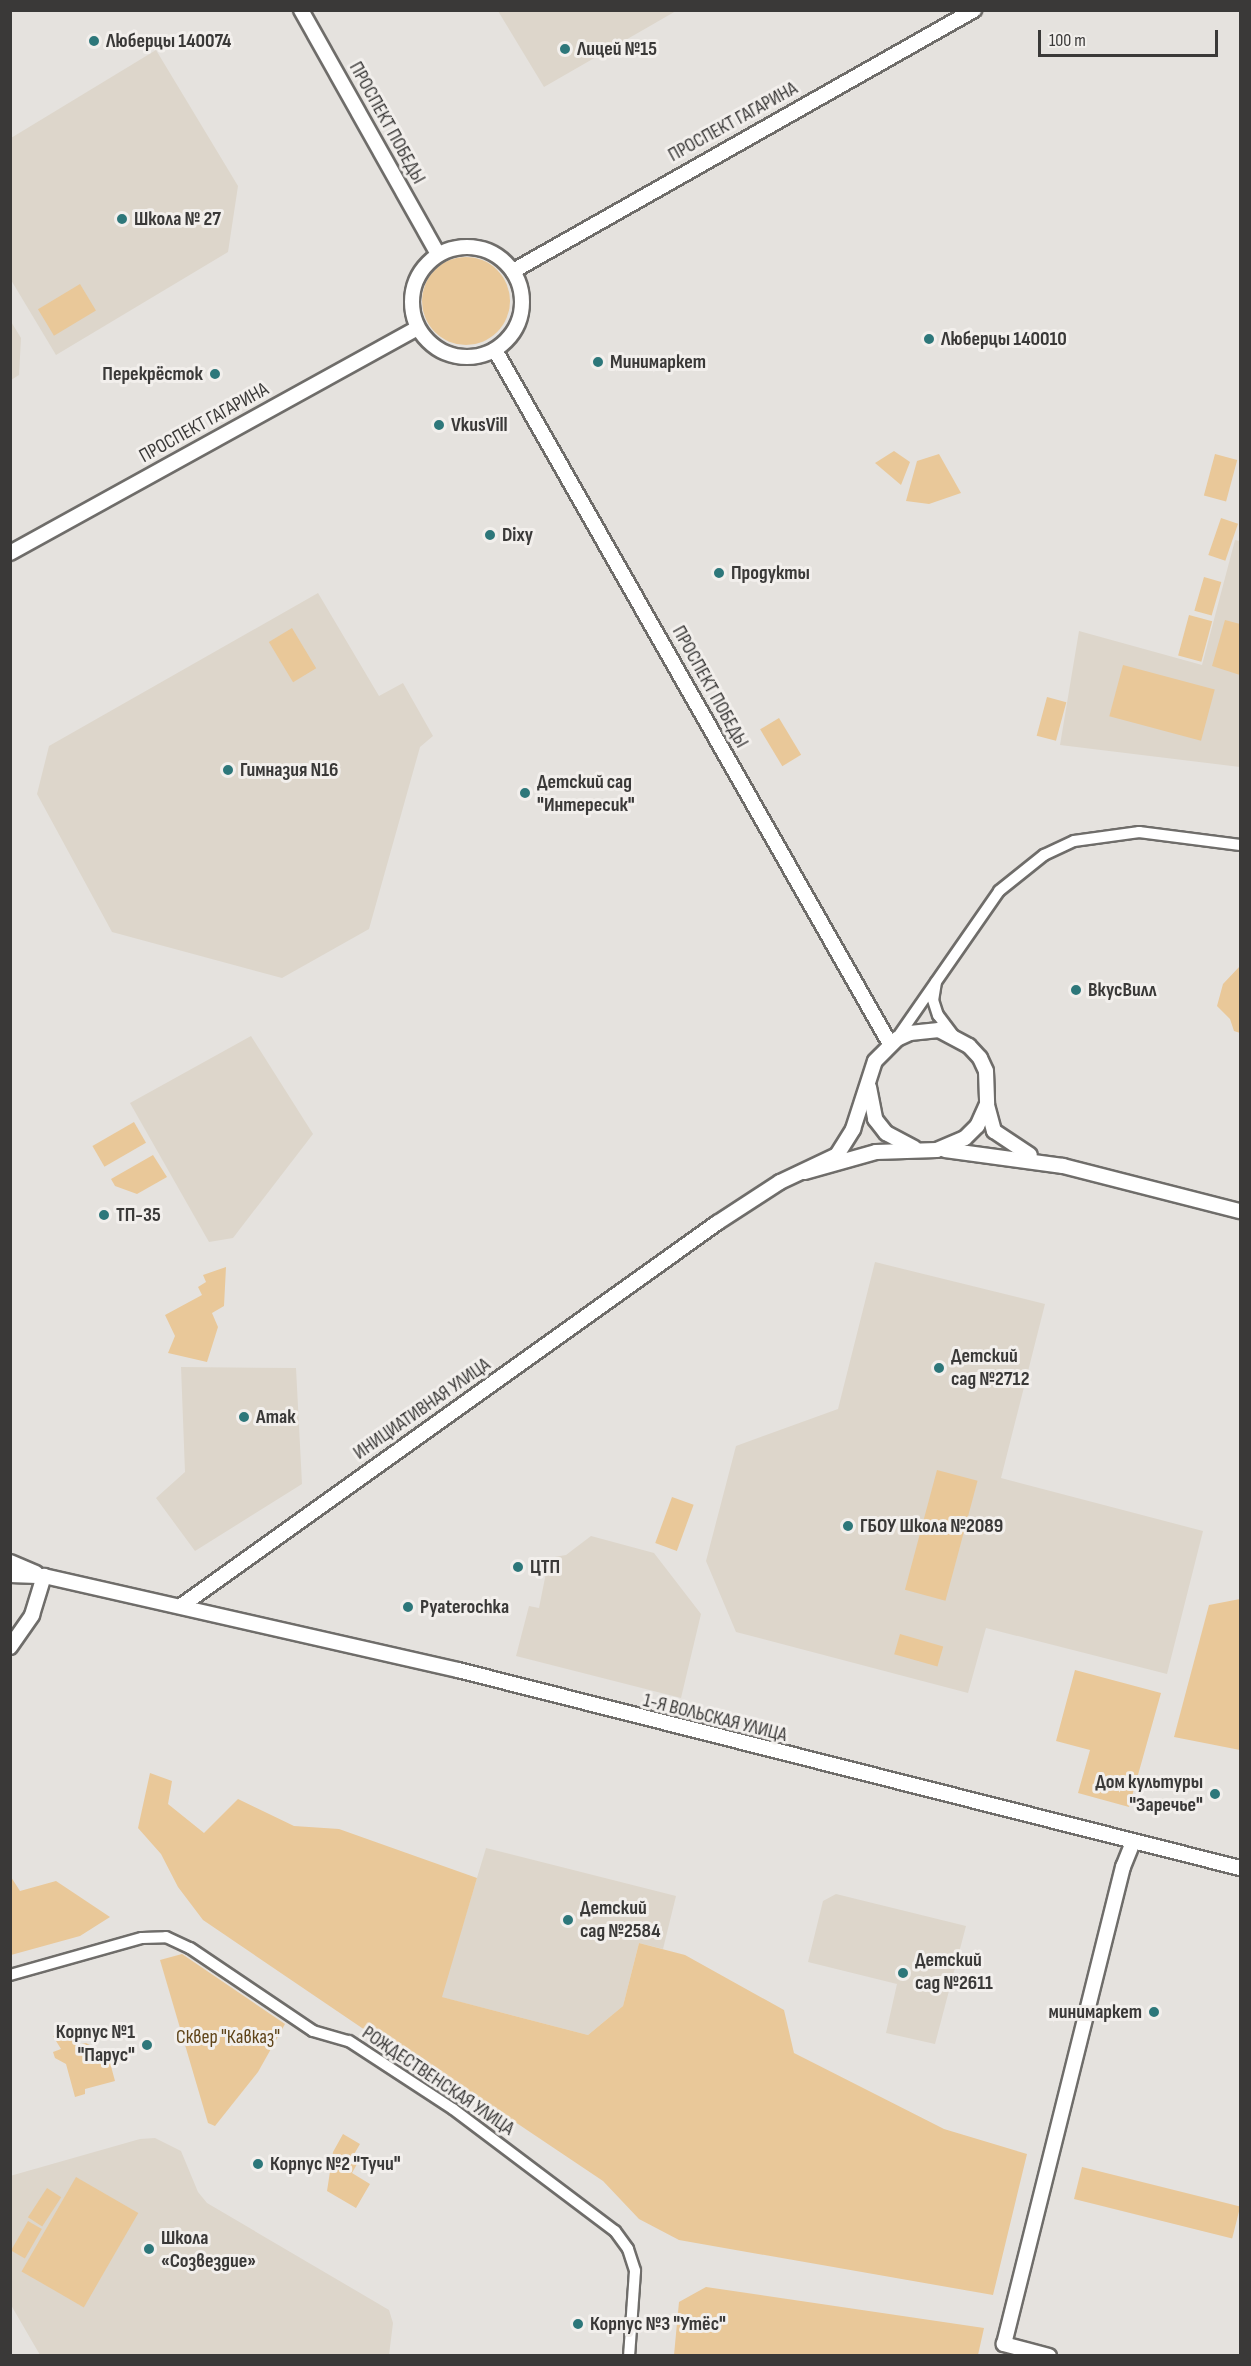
<!DOCTYPE html>
<html>
<head>
<meta charset="utf-8">
<style>
  body { margin:0 }
  #map { position:relative; width:1251px; height:2366px; overflow:hidden; background:#e5e2de; font-family:"Sofia Sans Condensed",sans-serif }
  div>[style] { position:absolute }
  .built>* { inset:0; background:#ddd6cb }
  .green>* { inset:0; background:#e9c899; transform-origin:0 0 }
  .round { border-radius:50% }
  .roads { filter:drop-shadow(2px 0 #6f6d6a) drop-shadow(-2px 0 #6f6d6a) drop-shadow(0 2px #6f6d6a) drop-shadow(0 -2px #6f6d6a) }
  .street>* { height:10px; margin:-5px; padding:0 5px; transform-origin:5px; border-radius:5px; background:#fff }
  .secondary>* { height:14px; margin:-7px; padding:0 7px; transform-origin:7px; border-radius:7px; background:#fff }
  .secondary>.ring { margin:-7px; padding:0; box-sizing:content-box; background:none; border:14px solid #fff; border-radius:50% }
  .dots>* { width:16px; height:16px; translate:-50% -50%; box-sizing:border-box; border:3px solid #f2efec; border-radius:50% }
  span { translate:-50% -50%; white-space:nowrap; text-align:center; line-height:1.15; -webkit-text-stroke:6px #f2efec; paint-order:stroke }
  .poi-label { font-size:20px; color:#3a3938; font-weight:700 }
  .left { translate:0 -50%; text-align:left }
  .right { translate:-100% -50%; text-align:right }
  .street-label { font-size:20px; color:#3a3938 }
  .park-label { font-size:20px; color:#5f4419 }
  .frame { position:absolute; inset:0; border:12px solid #3a3938; pointer-events:none }
  .scale { position:absolute; left:1038px; top:30px; width:180px; height:27px; box-sizing:border-box; border:3px solid #3a3938; border-top:0; padding-left:8px; font-size:18px; line-height:21px; white-space:nowrap; color:#3a3938; -webkit-text-stroke:4px #f2efec; paint-order:stroke }
</style>
</head>
<body>
<div id="map">
  <div class="built">
    <i style="clip-path:polygon(498px 11px,676px 11px,544px 87px)"></i>
    <i style="clip-path:polygon(156px 50px,238px 186px,228px 252px,56px 355px,11px 280px,11px 138px)"></i>
    <i style="clip-path:polygon(10px 320px,21px 338px,19px 375px,11px 380px)"></i>
    <i style="clip-path:polygon(1235px 540px,1240px 541px,1240px 767px,1060px 745px,1079px 631px,1202px 665px)"></i>
    <i style="clip-path:polygon(318px 593px,379px 696px,403px 683px,433px 736px,420px 747px,369px 929px,282px 978px,112px 932px,37px 794px,49px 746px)"></i>
    <i style="clip-path:polygon(251px 1036px,313px 1134px,233px 1238px,209px 1242px,130px 1103px)"></i>
    <i style="clip-path:polygon(875px 1262px,1045px 1304px,1001px 1478px,1203px 1531px,1167px 1674px,986px 1628px,968px 1693px,736px 1632px,706px 1561px,736px 1446px,838px 1409px)"></i>
    <i style="clip-path:polygon(181px 1367px,296px 1368px,302px 1484px,195px 1551px,156px 1498px,185px 1472px)"></i>
    <i style="clip-path:polygon(591px 1536px,654px 1553px,701px 1614px,681px 1698px,516px 1656px,529px 1606px,539px 1608px,549px 1558px,566px 1555px)"></i>
    <i style="clip-path:polygon(486px 1848px,676px 1896px,663px 1949px,639px 1943px,623px 2006px,588px 2035px,441px 1997px)"></i>
    <i style="clip-path:polygon(836px 1894px,966px 1926px,935px 2044px,886px 2033px,897px 1984px,808px 1962px,823px 1901px)"></i>
    <i style="clip-path:polygon(155px 2138px,181px 2151px,198px 2192px,207px 2203px,389px 2310px,393px 2323px,389px 2355px,40px 2355px,11px 2305px,10px 2176px,140px 2139px)"></i>
  </div>
  <div class="green">
    <i class="round" style="left:422px;top:257px;width:88px;height:88px"></i>
    <i style="left:80px;top:284px;width:31px;height:49px;rotate:59deg"></i>
    <i style="clip-path:polygon(894px 451px,910px 462px,901px 485px,875px 463px)"></i>
    <i style="clip-path:polygon(939px 454px,961px 493px,929px 504px,906px 501px,917px 461px)"></i>
    <i style="left:1215px;top:454px;width:23px;height:43px;rotate:15deg"></i>
    <i style="left:1221px;top:518px;width:18px;height:39px;rotate:19deg"></i>
    <i style="left:1204px;top:577px;width:18px;height:35px;rotate:16deg"></i>
    <i style="left:1189px;top:615px;width:24px;height:42px;rotate:15deg"></i>
    <i style="clip-path:polygon(1225px 620px,1240px 624px,1240px 675px,1212px 666px)"></i>
    <i style="left:292px;top:628px;width:47px;height:27px;rotate:59deg"></i>
    <i style="left:1123px;top:665px;width:95px;height:53px;rotate:15deg"></i>
    <i style="left:1047px;top:697px;width:20px;height:40px;rotate:15deg"></i>
    <i style="left:779px;top:718px;width:43px;height:22px;rotate:59deg"></i>
    <i style="clip-path:polygon(1240px 966px,1240px 1033px,1234px 1031px,1230px 1019px,1217px 1006px,1223px 984px)"></i>
    <i style="left:134px;top:1122px;width:24px;height:48px;rotate:60deg"></i>
    <i style="clip-path:polygon(153px 1155px,167px 1177px,137px 1194px,115px 1186px,111px 1179px)"></i>
    <i style="clip-path:polygon(226px 1267px,224px 1306px,212px 1313px,218px 1327px,207px 1362px,168px 1353px,175px 1336px,165px 1315px,202px 1295px,198px 1287px,206px 1282px,203px 1275px)"></i>
    <i style="left:937px;top:1470px;width:42px;height:124px;rotate:15deg"></i>
    <i style="left:672px;top:1497px;width:23px;height:49px;rotate:20deg"></i>
    <i style="clip-path:polygon(1240px 1599px,1240px 1750px,1174px 1737px,1209px 1605px)"></i>
    <i style="left:900px;top:1634px;width:45px;height:21px;rotate:16deg"></i>
    <i style="clip-path:polygon(1075px 1670px,1161px 1693px,1129px 1807px,1078px 1793px,1090px 1750px,1056px 1741px)"></i>
    <i style="clip-path:polygon(150px 1773px,172px 1781px,168px 1804px,204px 1833px,238px 1799px,294px 1826px,339px 1829px,477px 1878px,442px 1997px,588px 2035px,623px 2006px,639px 1943px,685px 1955px,784px 2010px,794px 2053px,944px 2129px,1027px 2154px,993px 2295px,679px 2240px,639px 2219px,603px 2181px,414px 2054px,362px 2028px,203px 1920px,178px 1887px,161px 1854px,138px 1828px)"></i>
    <i style="clip-path:polygon(11px 1877px,20px 1891px,56px 1881px,110px 1917px,80px 1936px,11px 1955px)"></i>
    <i style="clip-path:polygon(182px 1954px,285px 2024px,258px 2072px,215px 2126px,208px 2123px,160px 1960px)"></i>
    <i style="clip-path:polygon(69px 2031px,77px 2045px,86px 2043px,108px 2055px,115px 2081px,85px 2089px,85px 2094px,75px 2097px,66px 2064px,55px 2058px,53px 2052px,61px 2049px,53px 2036px)"></i>
    <i style="clip-path:polygon(343px 2134px,360px 2144px,353px 2156px,357px 2164px,352px 2173px,370px 2184px,356px 2208px,327px 2191px,333px 2152px)"></i>
    <i style="left:1082px;top:2167px;width:163px;height:33px;rotate:14deg"></i>
    <i style="left:76px;top:2177px;width:72px;height:109px;rotate:30deg"></i>
    <i style="left:47px;top:2188px;width:17px;height:35px;rotate:33deg"></i>
    <i style="left:28px;top:2221px;width:16px;height:34px;rotate:30deg"></i>
    <i style="clip-path:polygon(706px 2287px,984px 2328px,978px 2355px,674px 2355px,679px 2302px)"></i>
  </div>
  <div class="roads">
    <div class="street">
      <i style="left:936px;top:982px;width:18px;rotate:99deg"></i>
      <i style="left:933px;top:1000px;width:16px;rotate:72deg"></i>
      <i style="left:938px;top:1015px;width:26px;rotate:53deg"></i>
      <i style="left:897px;top:1038px;width:179px;rotate:-55.2deg"></i>
      <i style="left:999px;top:891px;width:58px;rotate:-38.7deg"></i>
      <i style="left:1044px;top:855px;width:33px;rotate:-25deg"></i>
      <i style="left:1074px;top:841px;width:66px;rotate:-7.9deg"></i>
      <i style="left:1139px;top:832px;width:102px;rotate:7.3deg"></i>
      <i style="left:10px;top:1975px;width:137px;rotate:-15.7deg"></i>
      <i style="left:142px;top:1938px;width:24px;rotate:-2deg"></i>
      <i style="left:166px;top:1937px;width:26px;rotate:25deg"></i>
      <i style="left:190px;top:1948px;width:148px;rotate:34deg"></i>
      <i style="left:313px;top:2031px;width:37px;rotate:16deg"></i>
      <i style="left:349px;top:2041px;width:124px;rotate:33.2deg"></i>
      <i style="left:453px;top:2109px;width:203px;rotate:37deg"></i>
      <i style="left:615px;top:2231px;width:22px;rotate:54deg"></i>
      <i style="left:628px;top:2249px;width:23px;rotate:72deg"></i>
      <i style="left:635px;top:2271px;width:85px;rotate:94deg"></i>
    </div>
    <div class="secondary">
      <i style="left:301px;top:10px;width:280px;rotate:60.7deg"></i>
      <i class="ring" style="left:412px;top:247px;width:96px;height:96px"></i>
      <i style="left:513px;top:271px;width:530px;rotate:-29.52deg"></i>
      <i style="left:495px;top:350px;width:799px;rotate:60.35deg"></i>
      <i style="left:10px;top:553px;width:465px;rotate:-28.9deg"></i>
      <i style="left:869px;top:1087px;width:33px;rotate:79deg"></i>
      <i style="left:875px;top:1119px;width:18px;rotate:52deg"></i>
      <i style="left:886px;top:1133px;width:32px;rotate:28deg"></i>
      <i style="left:987px;top:1105px;width:27px;rotate:75deg"></i>
      <i style="left:994px;top:1131px;width:43px;rotate:33.7deg"></i>
      <i style="left:945px;top:1150px;width:119px;rotate:7.7deg"></i>
      <i style="left:1063px;top:1166px;width:183px;rotate:14.3deg"></i>
      <i style="left:10px;top:1562px;width:28px;rotate:23deg"></i>
      <i style="left:10px;top:1575px;width:34px;rotate:2deg"></i>
      <i style="left:44px;top:1576px;width:425px;rotate:12.8deg"></i>
      <i style="left:458px;top:1670px;width:807px;rotate:14.21deg"></i>
      <i style="left:181px;top:1606px;width:659px;rotate:-35.55deg"></i>
      <i style="left:717px;top:1223px;width:75px;rotate:-33.1deg"></i>
      <i style="left:780px;top:1182px;width:63px;rotate:-25.3deg"></i>
      <i style="left:837px;top:1155px;width:31px;rotate:-58deg"></i>
      <i style="left:853px;top:1129px;width:71px;rotate:-72.1deg"></i>
      <i style="left:875px;top:1061px;width:31px;rotate:-45deg"></i>
      <i style="left:897px;top:1039px;width:14px;rotate:-25deg"></i>
      <i style="left:910px;top:1033px;width:29px;rotate:-6deg"></i>
      <i style="left:939px;top:1030px;width:34px;rotate:28deg"></i>
      <i style="left:969px;top:1046px;width:16px;rotate:47deg"></i>
      <i style="left:980px;top:1058px;width:14px;rotate:65deg"></i>
      <i style="left:986px;top:1071px;width:33px;rotate:88deg"></i>
      <i style="left:987px;top:1104px;width:24px;rotate:114deg"></i>
      <i style="left:977px;top:1126px;width:17px;rotate:135deg"></i>
      <i style="left:965px;top:1138px;width:30px;rotate:157deg"></i>
      <i style="left:937px;top:1150px;width:61px;rotate:178.1deg"></i>
      <i style="left:876px;top:1152px;width:74px;rotate:164.3deg"></i>
      <i style="left:10px;top:1647px;width:39px;rotate:-55deg"></i>
      <i style="left:32px;top:1615px;width:41px;rotate:-72.9deg"></i>
      <i style="left:1049px;top:2356px;width:47px;rotate:-165.1deg"></i>
      <i style="left:1004px;top:2344px;width:492px;rotate:-76deg"></i>
      <i style="left:1123px;top:1867px;width:27px;rotate:-68deg"></i>
    </div>
  </div>
  <div class="dots">
    <i style="left:94px;top:41px;background:#2d777a"></i>
    <i style="left:565px;top:49px;background:#2d777a"></i>
    <i style="left:122px;top:219px;background:#2d777a"></i>
    <i style="left:929px;top:339px;background:#2d777a"></i>
    <i style="left:598px;top:362px;background:#2d777a"></i>
    <i style="left:215px;top:374px;background:#2d777a"></i>
    <i style="left:439px;top:425px;background:#2d777a"></i>
    <i style="left:490px;top:535px;background:#2d777a"></i>
    <i style="left:719px;top:573px;background:#2d777a"></i>
    <i style="left:228px;top:770px;background:#2d777a"></i>
    <i style="left:525px;top:793px;background:#2d777a"></i>
    <i style="left:1076px;top:990px;background:#2d777a"></i>
    <i style="left:104px;top:1215px;background:#2d777a"></i>
    <i style="left:939px;top:1368px;background:#2d777a"></i>
    <i style="left:244px;top:1417px;background:#2d777a"></i>
    <i style="left:848px;top:1526px;background:#2d777a"></i>
    <i style="left:518px;top:1567px;background:#2d777a"></i>
    <i style="left:408px;top:1607px;background:#2d777a"></i>
    <i style="left:1215px;top:1794px;background:#2d777a"></i>
    <i style="left:568px;top:1920px;background:#2d777a"></i>
    <i style="left:903px;top:1973px;background:#2d777a"></i>
    <i style="left:1154px;top:2012px;background:#2d777a"></i>
    <i style="left:147px;top:2045px;background:#2d777a"></i>
    <i style="left:258px;top:2164px;background:#2d777a"></i>
    <i style="left:149px;top:2249px;background:#2d777a"></i>
    <i style="left:578px;top:2324px;background:#2d777a"></i>
  </div>
  <div class="poi-label">
    <span class="left" style="left:106px;top:41px">Люберцы 140074</span>
    <span class="left" style="left:577px;top:49px">Лицей №15</span>
    <span class="left" style="left:134px;top:219px">Школа № 27</span>
    <span class="left" style="left:941px;top:339px">Люберцы 140010</span>
    <span class="left" style="left:610px;top:362px">Минимаркет</span>
    <span class="right" style="left:203px;top:374px">Перекрёсток</span>
    <span class="left" style="left:451px;top:425px">VkusVill</span>
    <span class="left" style="left:502px;top:535px">Dixy</span>
    <span class="left" style="left:731px;top:573px">Продукты</span>
    <span class="left" style="left:240px;top:770px">Гимназия N16</span>
    <span class="left" style="left:537px;top:794px">Детский сад<br>"Интересик"</span>
    <span class="left" style="left:1088px;top:990px">ВкусВилл</span>
    <span class="left" style="left:116px;top:1215px">ТП-35</span>
    <span class="left" style="left:951px;top:1368px">Детский<br>сад №2712</span>
    <span class="left" style="left:256px;top:1417px">Атак</span>
    <span class="left" style="left:860px;top:1526px">ГБОУ Школа №2089</span>
    <span class="left" style="left:530px;top:1567px">ЦТП</span>
    <span class="left" style="left:420px;top:1607px">Pyaterochka</span>
    <span class="right" style="left:1203px;top:1794px">Дом культуры<br>"Заречье"</span>
    <span class="left" style="left:580px;top:1920px">Детский<br>сад №2584</span>
    <span class="left" style="left:915px;top:1972px">Детский<br>сад №2611</span>
    <span class="right" style="left:1142px;top:2012px">минимаркет</span>
    <span class="right" style="left:135px;top:2044px">Корпус №1<br>"Парус"</span>
    <span class="left" style="left:270px;top:2164px">Корпус №2 "Тучи"</span>
    <span class="left" style="left:161px;top:2250px">Школа<br>«Созвездие»</span>
    <span class="left" style="left:590px;top:2324px">Корпус №3 "Утёс"</span>
  </div>
  <div class="street-label">
    <span style="left:733px;top:122px;rotate:-29deg">ПРОСПЕКТ ГАГАРИНА</span>
    <span style="left:387px;top:123px;rotate:61deg">ПРОСПЕКТ ПОБЕДЫ</span>
    <span style="left:204px;top:423px;rotate:-29deg">ПРОСПЕКТ ГАГАРИНА</span>
    <span style="left:710px;top:687px;rotate:61deg">ПРОСПЕКТ ПОБЕДЫ</span>
    <span style="left:422px;top:1409px;rotate:-35deg">ИНИЦИАТИВНАЯ УЛИЦА</span>
    <span style="left:715px;top:1718px;rotate:14deg">1-Я ВОЛЬСКАЯ УЛИЦА</span>
    <span style="left:438px;top:2081px;rotate:34deg">РОЖДЕСТВЕНСКАЯ УЛИЦА</span>
  </div>
  <div class="park-label">
    <span style="left:228px;top:2037px">Сквер "Кавказ"</span>
  </div>
  <div class="frame"></div>
  <div class="scale">100 m</div>
</div>
</body>
</html>
